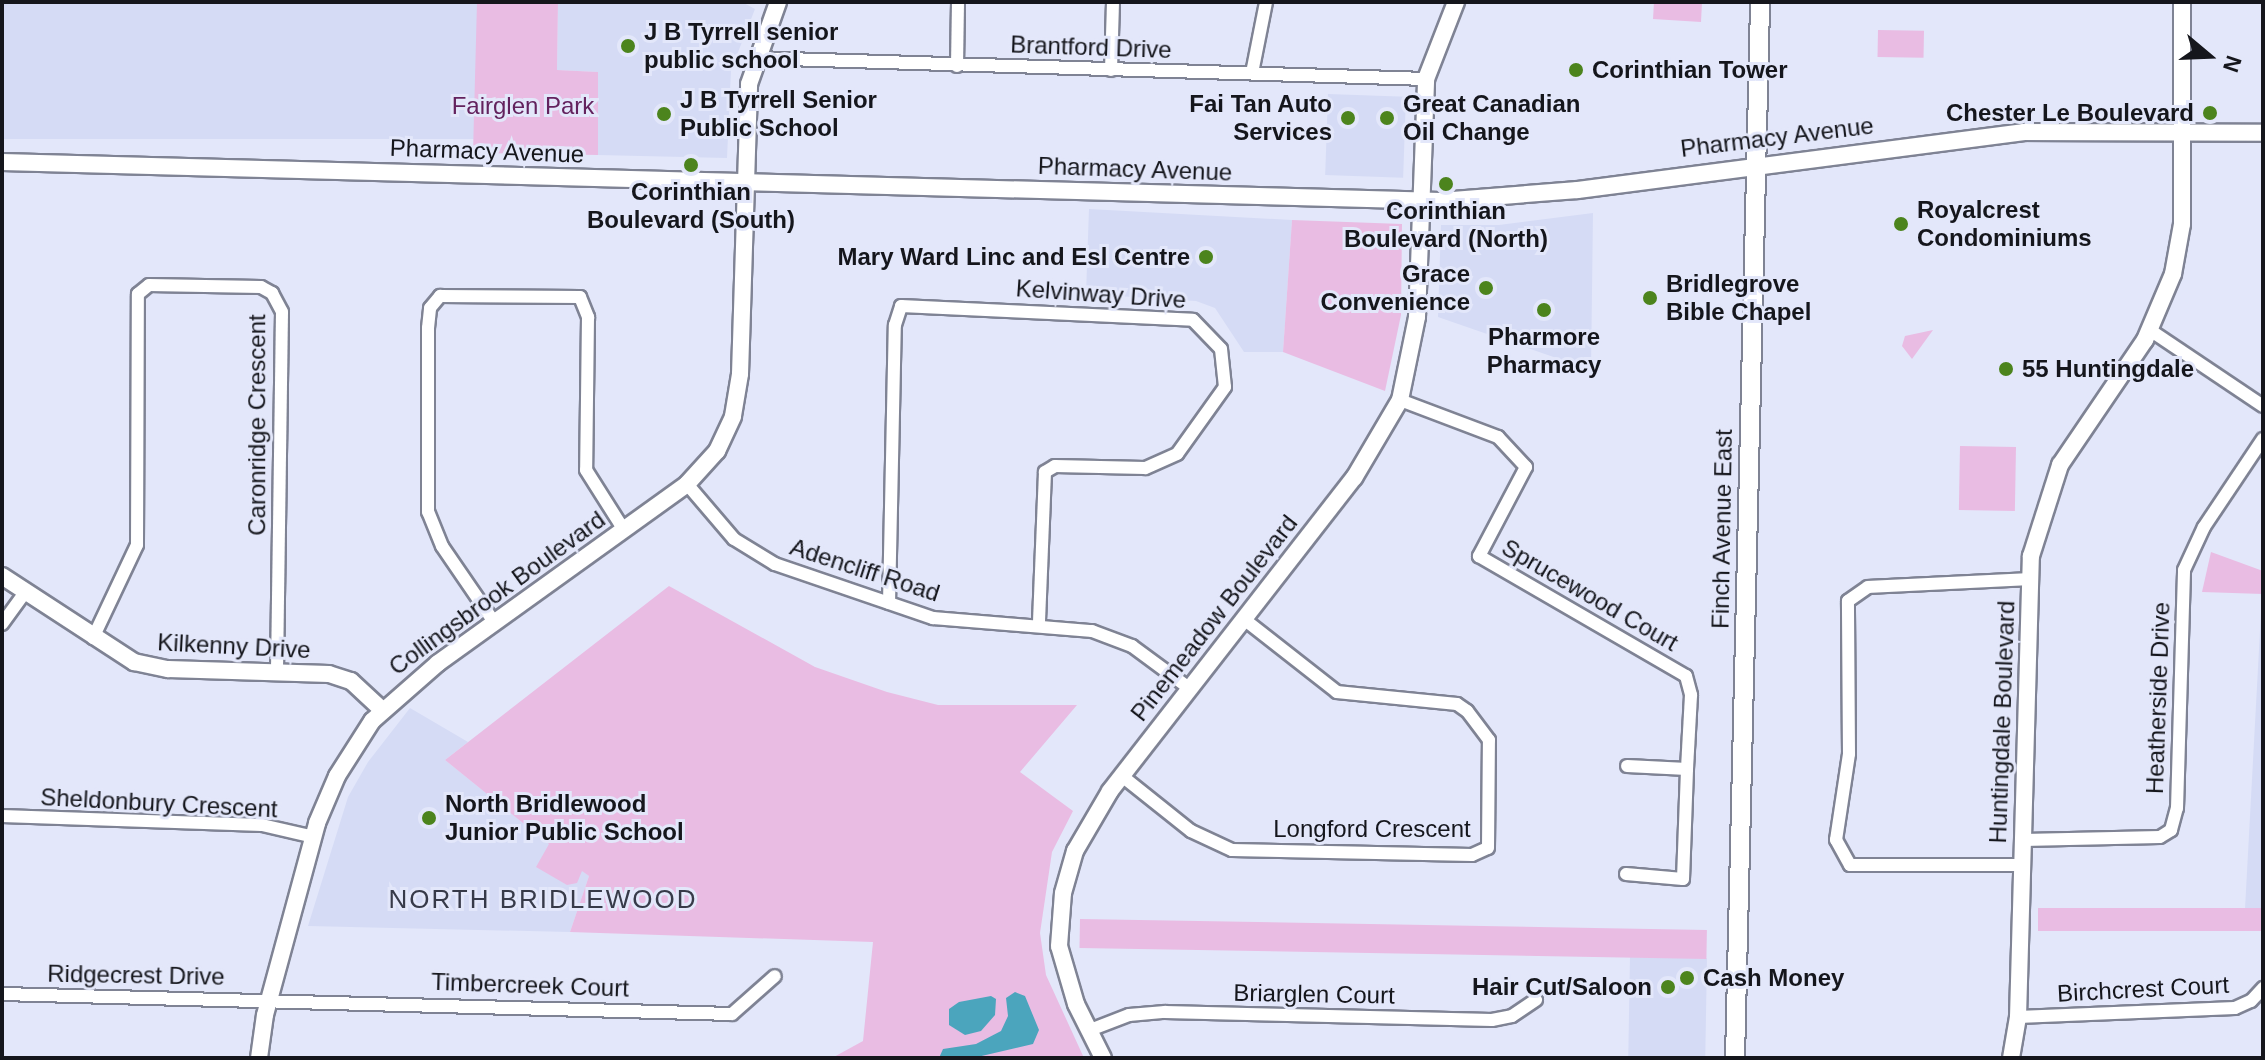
<!DOCTYPE html>
<html>
<head>
<meta charset="utf-8">
<style>
  body { margin:0 }
  #map { position:relative; width:2265px; height:1060px; overflow:hidden; background:#e3e7fa; font-family:Helvetica,sans-serif }
  div>[style] { position:absolute }
  .built>* { inset:0; background:#d5dbf5; transform-origin:0 0 }
  .green>* { inset:0; background:#e9bce3; transform-origin:0 0 }
  .water>* { inset:0; background:#4ba5bd }
  .roads { filter:drop-shadow(2px 0 #7f8394) drop-shadow(-2px 0 #7f8394) drop-shadow(0 2px #7f8394) drop-shadow(0 -2px #7f8394) }
  .minor>* { height:12px; margin:-6px; padding:0 6px; transform-origin:6px; border-radius:6px; background:#fff }
  .tertiary>* { height:16px; margin:-8px; padding:0 8px; transform-origin:8px; border-radius:8px; background:#fff }
  .secondary>* { height:18px; margin:-9px; padding:0 9px; transform-origin:9px; border-radius:9px; background:#fff }
  .dots>* { width:22px; height:22px; translate:-50% -50%; box-sizing:border-box; border:4px solid #e3e7fa; border-radius:50% }
  span { translate:-50% -50%; white-space:nowrap; text-align:center; line-height:1.15; -webkit-text-stroke:6px #e3e7fa; paint-order:stroke }
  .poi-label { font-size:24px; color:#15161c; font-weight:700 }
  .left { translate:0 -50%; text-align:left }
  .right { translate:-100% -50%; text-align:right }
  .street-label { font-size:24px; color:#15161c }
  .park-label { font-size:24px; color:#63225e }
  .neighbourhood-label { font-size:26px; color:#373a49; letter-spacing:2px }
  .frame { position:absolute; inset:0; border:4px solid #15161c; pointer-events:none }
  .north { position:absolute; left:2169px; top:16px; width:80px; height:80px; -webkit-text-stroke:6px #e3e7fa; paint-order:stroke; rotate:109deg; font-size:22px; font-weight:700; line-height:32px; text-align:center; color:#15161c }
  .north::after { content:''; display:block; margin:auto; width:28px; height:36px; background:#15161c; clip-path:polygon(50% 0,100% 100%,50% 72%,0 100%) }
</style>
</head>
<body>
<div id="map">
  <div class="built">
    <i style="left:2px;top:2px;width:475px;height:137px"></i>
    <i style="clip-path:polygon(558px 2px,742px 2px,755px 9px,731px 70px,727px 158px,598px 155px,598px 72px,557px 70px)"></i>
    <i style="left:1328px;top:94px;width:78px;height:81px;rotate:2deg"></i>
    <i style="clip-path:polygon(1089px 209px,1292px 220px,1283px 352px,1244px 352px,1215px 308px,1196px 301px,1086px 294px)"></i>
    <i style="clip-path:polygon(1593px 213px,1591px 370px,1438px 317px,1441px 225px,1499px 225px)"></i>
    <i style="clip-path:polygon(2262px 594px,2263px 908px,2245px 909px)"></i>
    <i style="clip-path:polygon(410px 708px,468px 742px,445px 760px,589px 876px,570px 932px,308px 926px,348px 797px,368px 762px)"></i>
    <i style="left:1630px;top:957px;width:77px;height:101px;rotate:1deg"></i>
  </div>
  <div class="green">
    <i style="clip-path:polygon(477px 2px,558px 2px,557px 70px,598px 72px,598px 155px,473px 153px)"></i>
    <i style="clip-path:polygon(1654px 2px,1702px 2px,1701px 22px,1653px 19px)"></i>
    <i style="left:1878px;top:30px;width:46px;height:27px;rotate:1deg"></i>
    <i style="clip-path:polygon(1292px 220px,1402px 224px,1401px 315px,1385px 391px,1283px 352px)"></i>
    <i style="clip-path:polygon(1933px 330px,1912px 359px,1902px 346px,1905px 336px)"></i>
    <i style="left:1960px;top:446px;width:56px;height:64px;rotate:1deg"></i>
    <i style="clip-path:polygon(2211px 552px,2263px 571px,2263px 594px,2202px 592px)"></i>
    <i style="clip-path:polygon(669px 586px,815px 667px,887px 692px,938px 705px,1077px 705px,1020px 772px,1073px 811px,1052px 852px,1040px 933px,1046px 975px,1084px 1058px,832px 1058px,863px 1041px,873px 942px,570px 932px,589px 876px,582px 871px,577px 883px,567px 885px,536px 867px,549px 844px,445px 760px)"></i>
    <i style="left:2263px;top:908px;width:23px;height:225px;rotate:90deg"></i>
    <i style="left:1080px;top:919px;width:627px;height:29px;rotate:1deg"></i>
  </div>
  <div class="water">
    <i style="clip-path:polygon(1015px 992px,1025px 996px,1039px 1030px,1033px 1044px,973px 1058px,939px 1058px,943px 1049px,976px 1044px,1001px 1031px,1008px 1016px,1006px 998px)"></i>
    <i style="clip-path:polygon(991px 996px,996px 999px,995px 1015px,981px 1031px,965px 1035px,949px 1025px,949px 1009px,959px 1002px)"></i>
  </div>
  <div class="roads">
    <div class="minor">
      <i style="left:755px;top:58px;width:671px;rotate:1.79deg"></i>
      <i style="left:957px;top:66px;width:64px;rotate:-89.1deg"></i>
      <i style="left:1111px;top:70px;width:68px;rotate:-88.3deg"></i>
      <i style="left:1252px;top:73px;width:72px;rotate:-78.8deg"></i>
      <i style="left:2150px;top:330px;width:136px;rotate:33.9deg"></i>
      <i style="left:1400px;top:400px;width:105px;rotate:20.7deg"></i>
      <i style="left:1498px;top:437px;width:41px;rotate:47deg"></i>
      <i style="left:1526px;top:467px;width:101px;rotate:117.8deg"></i>
      <i style="left:1479px;top:556px;width:239px;rotate:30.1deg"></i>
      <i style="left:1686px;top:676px;width:20px;rotate:75deg"></i>
      <i style="left:1691px;top:695px;width:74px;rotate:93.1deg"></i>
      <i style="left:1687px;top:769px;width:60px;rotate:-177.1deg"></i>
      <i style="left:687px;top:484px;width:72px;rotate:49.5deg"></i>
      <i style="left:734px;top:539px;width:48px;rotate:31.4deg"></i>
      <i style="left:775px;top:564px;width:167px;rotate:18.9deg"></i>
      <i style="left:933px;top:618px;width:160px;rotate:4.7deg"></i>
      <i style="left:1092px;top:631px;width:43px;rotate:20.6deg"></i>
      <i style="left:1132px;top:646px;width:71px;rotate:36.4deg"></i>
      <i style="left:889px;top:603px;width:278px;rotate:-88.8deg"></i>
      <i style="left:895px;top:325px;width:20px;rotate:-72deg"></i>
      <i style="left:901px;top:306px;width:292px;rotate:2.7deg"></i>
      <i style="left:1193px;top:320px;width:40px;rotate:46deg"></i>
      <i style="left:1221px;top:349px;width:38px;rotate:84deg"></i>
      <i style="left:1225px;top:387px;width:82px;rotate:125.6deg"></i>
      <i style="left:1177px;top:454px;width:35px;rotate:156deg"></i>
      <i style="left:1145px;top:468px;width:90px;rotate:-178.7deg"></i>
      <i style="left:1055px;top:466px;width:12px;rotate:149deg"></i>
      <i style="left:1045px;top:472px;width:152px;rotate:92.3deg"></i>
      <i style="left:494px;top:622px;width:92px;rotate:-124.4deg"></i>
      <i style="left:442px;top:546px;width:37px;rotate:-112deg"></i>
      <i style="left:428px;top:512px;width:184px;rotate:-90deg"></i>
      <i style="left:428px;top:328px;width:20px;rotate:-84deg"></i>
      <i style="left:430px;top:308px;width:16px;rotate:-50deg"></i>
      <i style="left:440px;top:296px;width:140px;rotate:0.4deg"></i>
      <i style="left:580px;top:297px;width:22px;rotate:68deg"></i>
      <i style="left:588px;top:317px;width:153px;rotate:90.7deg"></i>
      <i style="left:586px;top:470px;width:71px;rotate:57.7deg"></i>
      <i style="left:2px;top:624px;width:39px;rotate:-54deg"></i>
      <i style="left:93px;top:638px;width:103px;rotate:-64.7deg"></i>
      <i style="left:137px;top:545px;width:251px;rotate:-89.8deg"></i>
      <i style="left:138px;top:294px;width:14px;rotate:-39deg"></i>
      <i style="left:149px;top:285px;width:112px;rotate:1deg"></i>
      <i style="left:261px;top:287px;width:13px;rotate:29deg"></i>
      <i style="left:272px;top:293px;width:21px;rotate:62deg"></i>
      <i style="left:282px;top:312px;width:358px;rotate:90.8deg"></i>
      <i style="left:1122px;top:776px;width:88px;rotate:38.6deg"></i>
      <i style="left:1191px;top:831px;width:45px;rotate:24.9deg"></i>
      <i style="left:1232px;top:850px;width:240px;rotate:1.2deg"></i>
      <i style="left:1472px;top:855px;width:17px;rotate:-24deg"></i>
      <i style="left:1488px;top:848px;width:108px;rotate:-89.5deg"></i>
      <i style="left:1489px;top:740px;width:36px;rotate:-127deg"></i>
      <i style="left:1467px;top:711px;width:12px;rotate:-145deg"></i>
      <i style="left:1457px;top:704px;width:121px;rotate:-174.3deg"></i>
      <i style="left:1337px;top:692px;width:118px;rotate:-141.9deg"></i>
      <i style="left:2px;top:816px;width:260px;rotate:2deg"></i>
      <i style="left:262px;top:825px;width:53px;rotate:13deg"></i>
      <i style="left:2023px;top:840px;width:137px;rotate:-1.3deg"></i>
      <i style="left:2160px;top:837px;width:13px;rotate:-32deg"></i>
      <i style="left:2171px;top:830px;width:23px;rotate:-75deg"></i>
      <i style="left:2177px;top:808px;width:238px;rotate:-88.3deg"></i>
      <i style="left:2184px;top:570px;width:47px;rotate:-65.1deg"></i>
      <i style="left:2204px;top:527px;width:106px;rotate:-56.2deg"></i>
      <i style="left:2022px;top:865px;width:172px;rotate:180deg"></i>
      <i style="left:1850px;top:865px;width:29px;rotate:-119deg"></i>
      <i style="left:1836px;top:840px;width:87px;rotate:-81.4deg"></i>
      <i style="left:1849px;top:754px;width:153px;rotate:-90.4deg"></i>
      <i style="left:1848px;top:601px;width:24px;rotate:-35deg"></i>
      <i style="left:1868px;top:587px;width:162px;rotate:-2.8deg"></i>
      <i style="left:1626px;top:874px;width:57px;rotate:5deg"></i>
      <i style="left:1683px;top:879px;width:110px;rotate:-87.9deg"></i>
      <i style="left:2px;top:994px;width:730px;rotate:1.57deg"></i>
      <i style="left:732px;top:1014px;width:57px;rotate:-41.5deg"></i>
      <i style="left:2018px;top:1017px;width:217px;rotate:-2.4deg"></i>
      <i style="left:2235px;top:1008px;width:17px;rotate:-24deg"></i>
      <i style="left:2251px;top:1001px;width:18px;rotate:-47deg"></i>
      <i style="left:1090px;top:1030px;width:42px;rotate:-21deg"></i>
      <i style="left:1129px;top:1015px;width:36px;rotate:-5deg"></i>
      <i style="left:1165px;top:1012px;width:327px;rotate:1.4deg"></i>
      <i style="left:1492px;top:1020px;width:20px;rotate:-11deg"></i>
      <i style="left:1512px;top:1016px;width:29px;rotate:-34deg"></i>
    </div>
    <div class="tertiary">
      <i style="left:2px;top:162px;width:1439px;rotate:1.55deg"></i>
      <i style="left:1440px;top:201px;width:138px;rotate:-4.6deg"></i>
      <i style="left:1578px;top:190px;width:450px;rotate:-7.4deg"></i>
      <i style="left:2024px;top:132px;width:239px;rotate:0.2deg"></i>
      <i style="left:2px;top:576px;width:158px;rotate:33.1deg"></i>
      <i style="left:134px;top:662px;width:35px;rotate:12deg"></i>
      <i style="left:168px;top:669px;width:161px;rotate:1.8deg"></i>
      <i style="left:329px;top:674px;width:23px;rotate:18deg"></i>
      <i style="left:351px;top:681px;width:41px;rotate:43deg"></i>
      <i style="left:259px;top:1058px;width:43px;rotate:-82.1deg"></i>
      <i style="left:265px;top:1015px;width:199px;rotate:-74.8deg"></i>
      <i style="left:317px;top:823px;width:51px;rotate:-66.9deg"></i>
      <i style="left:337px;top:776px;width:65px;rotate:-57.5deg"></i>
      <i style="left:372px;top:721px;width:88px;rotate:-41.3deg"></i>
      <i style="left:438px;top:663px;width:307px;rotate:-35.7deg"></i>
      <i style="left:687px;top:484px;width:45px;rotate:-47.7deg"></i>
      <i style="left:717px;top:451px;width:38px;rotate:-65deg"></i>
      <i style="left:733px;top:416px;width:43px;rotate:-80.5deg"></i>
      <i style="left:740px;top:374px;width:290px;rotate:-88.2deg"></i>
      <i style="left:749px;top:84px;width:87px;rotate:-70.5deg"></i>
      <i style="left:1103px;top:1058px;width:60px;rotate:-116.6deg"></i>
      <i style="left:1076px;top:1004px;width:60px;rotate:-106.3deg"></i>
      <i style="left:1059px;top:946px;width:53px;rotate:-85.7deg"></i>
      <i style="left:1063px;top:893px;width:44px;rotate:-74.1deg"></i>
      <i style="left:1075px;top:851px;width:69px;rotate:-59.7deg"></i>
      <i style="left:1110px;top:791px;width:397px;rotate:-52.1deg"></i>
      <i style="left:1354px;top:478px;width:91px;rotate:-59.5deg"></i>
      <i style="left:1400px;top:400px;width:85px;rotate:-78.4deg"></i>
      <i style="left:1417px;top:317px;width:238px;rotate:-87.8deg"></i>
      <i style="left:1426px;top:79px;width:83px;rotate:-68.7deg"></i>
      <i style="left:2011px;top:1058px;width:42px;rotate:-80.3deg"></i>
      <i style="left:2018px;top:1017px;width:461px;rotate:-88.4deg"></i>
      <i style="left:2031px;top:556px;width:96px;rotate:-72.3deg"></i>
      <i style="left:2060px;top:465px;width:151px;rotate:-55.8deg"></i>
      <i style="left:2145px;top:340px;width:72px;rotate:-67deg"></i>
      <i style="left:2173px;top:274px;width:51px;rotate:-79.8deg"></i>
      <i style="left:2182px;top:224px;width:222px;rotate:-90deg"></i>
    </div>
    <div class="secondary">
      <i style="left:1735px;top:1058px;width:1056px;rotate:-88.64deg"></i>
    </div>
  </div>
  <div class="dots">
    <i style="left:628px;top:46px;background:#4c841d"></i>
    <i style="left:1576px;top:70px;background:#4c841d"></i>
    <i style="left:2210px;top:113px;background:#4c841d"></i>
    <i style="left:664px;top:114px;background:#4c841d"></i>
    <i style="left:1348px;top:118px;background:#4c841d"></i>
    <i style="left:1387px;top:118px;background:#4c841d"></i>
    <i style="left:691px;top:165px;background:#4c841d"></i>
    <i style="left:1446px;top:184px;background:#4c841d"></i>
    <i style="left:1901px;top:224px;background:#4c841d"></i>
    <i style="left:1206px;top:257px;background:#4c841d"></i>
    <i style="left:1486px;top:288px;background:#4c841d"></i>
    <i style="left:1650px;top:298px;background:#4c841d"></i>
    <i style="left:1544px;top:310px;background:#4c841d"></i>
    <i style="left:2006px;top:369px;background:#4c841d"></i>
    <i style="left:429px;top:818px;background:#4c841d"></i>
    <i style="left:1687px;top:978px;background:#4c841d"></i>
    <i style="left:1668px;top:987px;background:#4c841d"></i>
  </div>
  <div class="poi-label">
    <span class="left" style="left:644px;top:46px">J B Tyrrell senior<br>public school</span>
    <span class="left" style="left:1592px;top:70px">Corinthian Tower</span>
    <span class="left" style="left:680px;top:114px">J B Tyrrell Senior<br>Public School</span>
    <span class="right" style="left:1332px;top:118px">Fai Tan Auto<br>Services</span>
    <span class="left" style="left:1403px;top:118px">Great Canadian<br>Oil Change</span>
    <span class="right" style="left:2194px;top:113px">Chester Le Boulevard</span>
    <span style="left:691px;top:206px">Corinthian<br>Boulevard (South)</span>
    <span class="left" style="left:1917px;top:224px">Royalcrest<br>Condominiums</span>
    <span style="left:1446px;top:225px">Corinthian<br>Boulevard (North)</span>
    <span class="right" style="left:1190px;top:257px">Mary Ward Linc and Esl Centre</span>
    <span class="right" style="left:1470px;top:288px">Grace<br>Convenience</span>
    <span class="left" style="left:1666px;top:298px">Bridlegrove<br>Bible Chapel</span>
    <span style="left:1544px;top:351px">Pharmore<br>Pharmacy</span>
    <span class="left" style="left:2022px;top:369px">55 Huntingdale</span>
    <span class="left" style="left:445px;top:818px">North Bridlewood<br>Junior Public School</span>
    <span class="left" style="left:1703px;top:978px">Cash Money</span>
    <span class="right" style="left:1652px;top:987px">Hair Cut/Saloon</span>
  </div>
  <div class="street-label">
    <span style="left:1091px;top:47px;rotate:2deg">Brantford Drive</span>
    <span style="left:1777px;top:137px;rotate:-7deg">Pharmacy Avenue</span>
    <span style="left:487px;top:151px;rotate:2deg">Pharmacy Avenue</span>
    <span style="left:1135px;top:169px;rotate:2deg">Pharmacy Avenue</span>
    <span style="left:1101px;top:294px;rotate:4deg">Kelvinway Drive</span>
    <span style="left:257px;top:425px;rotate:-90deg">Caronridge Crescent</span>
    <span style="left:1722px;top:529px;rotate:-89deg">Finch Avenue East</span>
    <span style="left:865px;top:570px;rotate:18deg">Adencliff Road</span>
    <span style="left:497px;top:593px;rotate:-36deg">Collingsbrook Boulevard</span>
    <span style="left:1590px;top:595px;rotate:30deg">Sprucewood Court</span>
    <span style="left:1214px;top:618px;rotate:-52deg">Pinemeadow Boulevard</span>
    <span style="left:234px;top:646px;rotate:3deg">Kilkenny Drive</span>
    <span style="left:2158px;top:698px;rotate:-88deg">Heatherside Drive</span>
    <span style="left:2002px;top:722px;rotate:-88deg">Huntingdale Boulevard</span>
    <span style="left:159px;top:803px;rotate:3deg">Sheldonbury Crescent</span>
    <span style="left:1372px;top:829px">Longford Crescent</span>
    <span style="left:136px;top:975px;rotate:1deg">Ridgecrest Drive</span>
    <span style="left:530px;top:985px;rotate:2deg">Timbercreek Court</span>
    <span style="left:2143px;top:989px;rotate:-3deg">Birchcrest Court</span>
    <span style="left:1314px;top:994px;rotate:1deg">Briarglen Court</span>
  </div>
  <div class="park-label">
    <span style="left:523px;top:106px">Fairglen Park</span>
  </div>
  <div class="neighbourhood-label">
    <span style="left:543px;top:900px">NORTH BRIDLEWOOD</span>
  </div>
  <div class="frame"></div>
  <div class="north">N</div>
</div>
</body>
</html>
